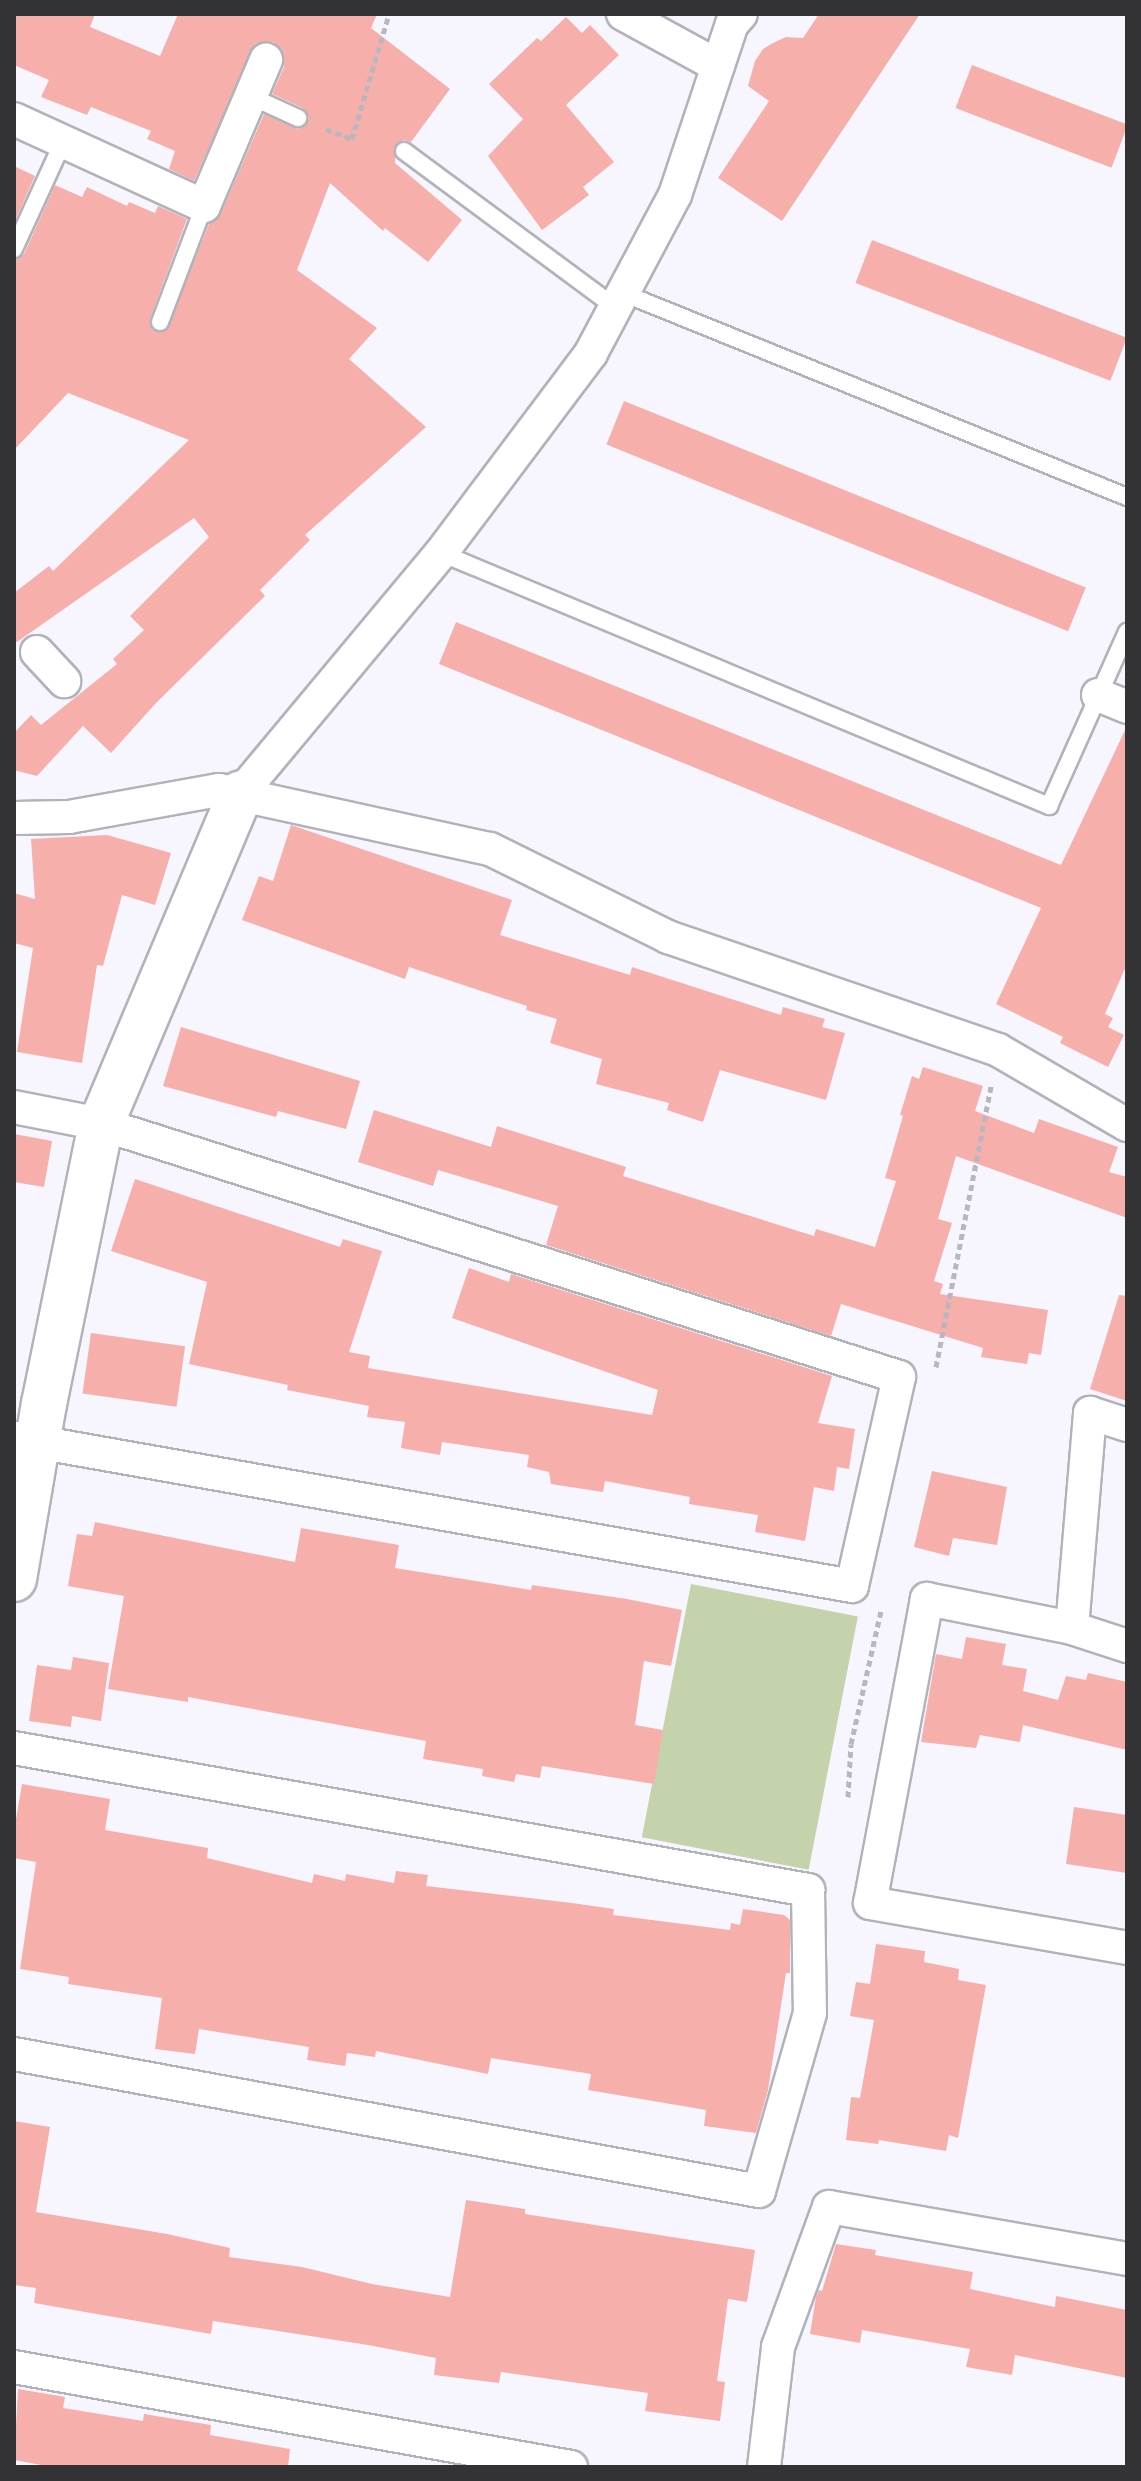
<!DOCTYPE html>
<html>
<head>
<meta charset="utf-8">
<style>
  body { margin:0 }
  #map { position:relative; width:1141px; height:2481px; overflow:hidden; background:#f7f6ff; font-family:"Fira Sans",sans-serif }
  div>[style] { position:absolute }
  .green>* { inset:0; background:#c5d3ad; transform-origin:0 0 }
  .building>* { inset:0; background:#f7afab; transform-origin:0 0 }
  .path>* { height:5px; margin-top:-2.5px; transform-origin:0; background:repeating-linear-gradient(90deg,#b8b7be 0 6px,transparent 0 10px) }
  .roads { filter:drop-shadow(2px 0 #b2b2ba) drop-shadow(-2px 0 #b2b2ba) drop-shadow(0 2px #b2b2ba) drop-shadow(0 -2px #b2b2ba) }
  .lane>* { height:16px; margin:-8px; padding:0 8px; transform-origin:8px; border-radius:8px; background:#fff }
  .street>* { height:32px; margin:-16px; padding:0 16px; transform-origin:16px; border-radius:16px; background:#fff }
  .secondary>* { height:44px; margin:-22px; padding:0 22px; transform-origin:22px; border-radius:22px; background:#fff }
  span { translate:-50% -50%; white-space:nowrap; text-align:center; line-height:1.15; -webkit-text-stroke:7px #fff; paint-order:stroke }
  .frame { position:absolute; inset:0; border:16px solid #333336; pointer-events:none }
</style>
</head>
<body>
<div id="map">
  <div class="green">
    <i style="left:691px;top:1584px;width:170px;height:258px;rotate:11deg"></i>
  </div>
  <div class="building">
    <i style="clip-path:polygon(14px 14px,95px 14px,90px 27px,160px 56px,178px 14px,377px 14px,371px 28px,450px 89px,411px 142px,404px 140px,396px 144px,395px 163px,462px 220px,428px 262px,385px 228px,383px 231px,330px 183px,297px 270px,377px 328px,349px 359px,426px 427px,305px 535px,310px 540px,260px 590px,265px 596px,156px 703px,111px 753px,83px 726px,37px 776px,14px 770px,14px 733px,31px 715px,41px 725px,117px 664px,113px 659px,144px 630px,130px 616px,209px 537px,194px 518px,14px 644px,14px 593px,49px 566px,53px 571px,189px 440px,68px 393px,14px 450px,14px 260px,24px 254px,55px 185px,82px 197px,87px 187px,127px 206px,129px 202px,155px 213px,158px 206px,187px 219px,150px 319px,152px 330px,166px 331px,209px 224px,221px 213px,264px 114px,298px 129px,305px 126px,309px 118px,303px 108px,272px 94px,284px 67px,282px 49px,273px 42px,255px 44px,194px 181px,169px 169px,175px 151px,147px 139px,151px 131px,91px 107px,87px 115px,41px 97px,49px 80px,14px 65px)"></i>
    <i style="clip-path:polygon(819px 14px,920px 14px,782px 221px,718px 178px,769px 101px,748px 86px,755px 61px,763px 49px,773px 43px,786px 37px,803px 38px)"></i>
    <i style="clip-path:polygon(566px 17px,582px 33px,590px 25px,619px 55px,566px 105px,614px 162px,583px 187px,589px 195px,542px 230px,488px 156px,523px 119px,489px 84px,537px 38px,541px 41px)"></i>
    <i style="left:972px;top:65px;width:167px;height:46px;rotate:21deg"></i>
    <i style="clip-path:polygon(14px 166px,35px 176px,14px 223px)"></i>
    <i style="left:872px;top:240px;width:273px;height:46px;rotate:21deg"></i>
    <i style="left:624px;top:401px;width:498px;height:47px;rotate:22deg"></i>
    <i style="clip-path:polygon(456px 622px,1061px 865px,1127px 726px,1127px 964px,1105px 1014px,1113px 1018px,1108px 1027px,1124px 1035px,1108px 1067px,1060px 1043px,1063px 1037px,996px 1004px,1041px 908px,439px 664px)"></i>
    <i style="clip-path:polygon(291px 825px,512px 900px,500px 935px,630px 975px,632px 967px,781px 1015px,783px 1007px,825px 1019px,822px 1027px,845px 1033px,826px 1100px,720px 1070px,703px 1122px,667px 1110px,669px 1103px,596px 1084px,602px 1059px,550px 1043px,557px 1019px,526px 1010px,527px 1006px,409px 967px,405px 979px,242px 920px,259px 876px,273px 881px)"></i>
    <i style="clip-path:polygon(107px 835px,171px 853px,155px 905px,122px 895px,103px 966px,97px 965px,82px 1063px,17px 1052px,33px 948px,14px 943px,14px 893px,35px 899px,31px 839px)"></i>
    <i style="clip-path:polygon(181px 1027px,360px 1081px,346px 1129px,278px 1111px,276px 1117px,163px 1086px)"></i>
    <i style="clip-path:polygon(923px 1067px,983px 1086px,975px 1111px,1034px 1133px,1039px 1119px,1118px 1147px,1109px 1172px,1127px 1177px,1127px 1218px,956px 1156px,938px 1219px,952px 1223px,934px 1281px,943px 1284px,940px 1294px,1048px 1310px,1041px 1355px,1029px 1353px,1027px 1364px,981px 1357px,983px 1348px,841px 1304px,831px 1336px,546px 1245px,558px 1206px,438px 1170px,433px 1186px,358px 1162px,374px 1110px,491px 1147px,497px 1126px,626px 1167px,623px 1176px,814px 1236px,816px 1229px,875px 1247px,896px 1181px,885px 1178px,903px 1116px,900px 1115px,912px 1076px,919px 1079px)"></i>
    <i style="clip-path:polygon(14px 1134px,52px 1141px,44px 1187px,14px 1182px)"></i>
    <i style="clip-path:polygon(135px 1179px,340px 1247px,343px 1239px,382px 1251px,349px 1352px,370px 1356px,368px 1368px,652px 1415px,658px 1390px,452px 1318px,469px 1268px,509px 1282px,511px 1274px,832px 1376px,818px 1423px,855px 1429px,849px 1469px,837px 1467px,834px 1491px,814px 1487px,805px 1541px,755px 1532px,758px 1515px,689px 1504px,690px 1497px,605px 1481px,603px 1492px,551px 1484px,549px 1472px,527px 1467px,529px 1455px,442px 1442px,440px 1455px,401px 1448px,405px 1422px,367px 1417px,369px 1406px,287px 1390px,288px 1385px,189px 1364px,207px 1282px,111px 1251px)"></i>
    <i style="clip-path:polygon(1119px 1295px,1127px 1296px,1127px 1401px,1090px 1389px)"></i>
    <i style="left:91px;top:1333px;width:95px;height:61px;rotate:8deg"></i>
    <i style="clip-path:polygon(932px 1471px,1007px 1487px,997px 1545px,953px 1538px,949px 1556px,914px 1547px)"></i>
    <i style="clip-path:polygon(95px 1522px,295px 1562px,301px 1528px,399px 1545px,395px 1568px,531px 1590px,532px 1585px,627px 1599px,682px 1610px,671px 1666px,644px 1661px,635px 1725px,663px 1730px,654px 1784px,542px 1766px,540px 1778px,516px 1774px,514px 1782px,482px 1776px,483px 1769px,423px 1759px,426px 1741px,188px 1697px,188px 1702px,108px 1689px,124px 1596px,68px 1586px,77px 1534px,92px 1536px)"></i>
    <i style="clip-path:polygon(966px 1637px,1006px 1644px,1002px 1665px,1027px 1669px,1023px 1691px,1058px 1700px,1066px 1676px,1086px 1680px,1088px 1673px,1127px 1682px,1127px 1750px,1023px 1725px,1020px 1742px,980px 1735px,976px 1748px,921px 1742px,936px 1654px,962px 1659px)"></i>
    <i style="clip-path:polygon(73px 1657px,109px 1663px,101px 1721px,72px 1716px,71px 1727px,29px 1721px,37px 1665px,71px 1670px)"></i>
    <i style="clip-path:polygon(22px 1784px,110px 1799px,105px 1830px,208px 1848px,207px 1858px,312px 1883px,314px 1874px,345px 1881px,346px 1874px,394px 1883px,396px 1871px,428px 1875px,426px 1886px,572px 1903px,614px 1909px,613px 1915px,730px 1930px,731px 1923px,740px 1925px,743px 1909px,784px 1915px,790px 1920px,790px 1973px,786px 1973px,768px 2090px,756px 2133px,704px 2126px,706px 2110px,588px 2090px,591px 2074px,491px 2058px,488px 2074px,376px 2051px,375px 2057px,347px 2053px,345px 2066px,307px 2060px,309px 2047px,199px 2029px,195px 2054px,155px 2049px,162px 1998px,68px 1984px,69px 1977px,20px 1969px,36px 1862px,14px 1858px,14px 1831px)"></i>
    <i style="clip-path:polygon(1074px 1807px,1127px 1815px,1127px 1873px,1066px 1864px)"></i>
    <i style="clip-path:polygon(876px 1944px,925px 1951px,924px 1962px,959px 1969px,958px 1980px,986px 1985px,958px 2138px,949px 2135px,946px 2151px,879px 2140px,878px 2144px,846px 2140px,851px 2097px,860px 2098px,874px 2020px,850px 2016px,856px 1982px,870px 1984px)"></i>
    <i style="clip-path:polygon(14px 2121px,50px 2127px,36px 2212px,167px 2234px,230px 2248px,229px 2257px,302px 2267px,372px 2284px,450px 2297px,466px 2200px,525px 2209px,525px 2214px,755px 2250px,747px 2302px,728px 2299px,717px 2381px,725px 2382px,720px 2421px,645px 2411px,648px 2393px,501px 2372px,499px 2383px,434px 2375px,436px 2358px,368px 2345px,213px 2321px,211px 2334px,34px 2303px,36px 2288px,14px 2285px)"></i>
    <i style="clip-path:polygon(836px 2244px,876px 2250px,875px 2255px,973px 2272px,970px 2289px,1055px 2307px,1056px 2296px,1127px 2310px,1127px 2378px,1015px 2355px,1012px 2375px,966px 2367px,970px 2349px,862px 2330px,860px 2343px,810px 2334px,816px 2297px,819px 2290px,822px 2291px)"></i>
    <i style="clip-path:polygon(18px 2389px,65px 2397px,63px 2408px,143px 2421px,144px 2414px,211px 2425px,210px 2435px,290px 2449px,288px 2467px,52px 2467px,14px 2460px)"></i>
  </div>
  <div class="path">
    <i style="left:326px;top:129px;width:28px;rotate:21deg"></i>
    <i style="left:352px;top:139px;width:130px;rotate:-73.5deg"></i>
    <i style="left:936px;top:1367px;width:286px;rotate:-78.9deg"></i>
    <i style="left:848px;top:1797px;width:53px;rotate:-86.8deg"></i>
    <i style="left:851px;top:1744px;width:136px;rotate:-77.3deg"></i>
  </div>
  <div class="roads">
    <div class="lane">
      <i style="left:250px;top:96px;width:53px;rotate:24.6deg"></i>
      <i style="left:404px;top:151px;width:264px;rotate:36.5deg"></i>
      <i style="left:14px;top:249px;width:118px;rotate:-65.4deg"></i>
      <i style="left:623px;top:293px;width:544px;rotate:22.04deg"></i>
      <i style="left:160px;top:322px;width:124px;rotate:-69.2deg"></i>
      <i style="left:441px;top:553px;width:659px;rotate:22.59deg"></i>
      <i style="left:1049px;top:806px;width:191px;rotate:-65.9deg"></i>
    </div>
    <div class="street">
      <i style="left:623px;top:14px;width:108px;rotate:28.7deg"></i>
      <i style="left:14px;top:119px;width:209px;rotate:24.6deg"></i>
      <i style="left:204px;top:206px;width:159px;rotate:-67deg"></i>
      <i style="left:37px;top:652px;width:40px;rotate:47deg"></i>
      <i style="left:1098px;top:695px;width:31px;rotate:22deg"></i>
      <i style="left:241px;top:793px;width:312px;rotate:-50.2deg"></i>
      <i style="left:441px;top:553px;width:250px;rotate:-53.1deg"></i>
      <i style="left:591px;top:353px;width:179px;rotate:-62deg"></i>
      <i style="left:675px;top:195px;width:180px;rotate:-71.6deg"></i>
      <i style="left:732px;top:24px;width:13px;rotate:-48deg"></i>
      <i style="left:14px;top:818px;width:55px;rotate:-1deg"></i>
      <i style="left:69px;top:817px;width:152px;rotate:-10.2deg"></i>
      <i style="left:219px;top:790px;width:277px;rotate:12.3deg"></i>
      <i style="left:490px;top:849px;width:199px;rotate:26.3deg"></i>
      <i style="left:668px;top:937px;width:349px;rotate:18.9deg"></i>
      <i style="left:998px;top:1050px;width:149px;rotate:30.2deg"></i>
      <i style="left:14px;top:1107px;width:89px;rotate:11.1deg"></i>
      <i style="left:101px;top:1124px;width:837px;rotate:17.59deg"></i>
      <i style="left:899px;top:1377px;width:214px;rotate:102.7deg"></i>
      <i style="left:852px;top:1586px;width:851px;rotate:-169.98deg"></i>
      <i style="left:1072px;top:1628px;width:216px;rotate:-85.2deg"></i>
      <i style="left:1090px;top:1413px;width:39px;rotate:18deg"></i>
      <i style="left:1127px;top:1646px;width:58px;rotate:-161.9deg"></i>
      <i style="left:1072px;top:1628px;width:148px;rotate:-168.7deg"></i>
      <i style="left:927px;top:1599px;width:309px;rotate:100.6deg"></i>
      <i style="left:870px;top:1903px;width:261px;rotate:9.9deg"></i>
      <i style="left:14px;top:1748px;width:807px;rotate:10.14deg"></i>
      <i style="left:808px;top:1890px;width:123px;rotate:89.1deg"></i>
      <i style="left:810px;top:2013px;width:185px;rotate:106deg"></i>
      <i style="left:759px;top:2191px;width:757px;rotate:-169.58deg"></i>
      <i style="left:14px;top:2367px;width:566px;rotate:10.18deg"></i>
      <i style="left:764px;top:2467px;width:121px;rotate:-83.3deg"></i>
      <i style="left:778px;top:2347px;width:149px;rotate:-70deg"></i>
      <i style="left:829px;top:2207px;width:303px;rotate:9.9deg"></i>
    </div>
    <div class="secondary">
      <i style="left:14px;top:1579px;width:178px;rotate:-80.3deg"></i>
      <i style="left:44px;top:1404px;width:286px;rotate:-78.5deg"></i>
      <i style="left:101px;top:1124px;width:359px;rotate:-67.1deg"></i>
    </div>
  </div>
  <div class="frame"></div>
</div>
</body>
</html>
